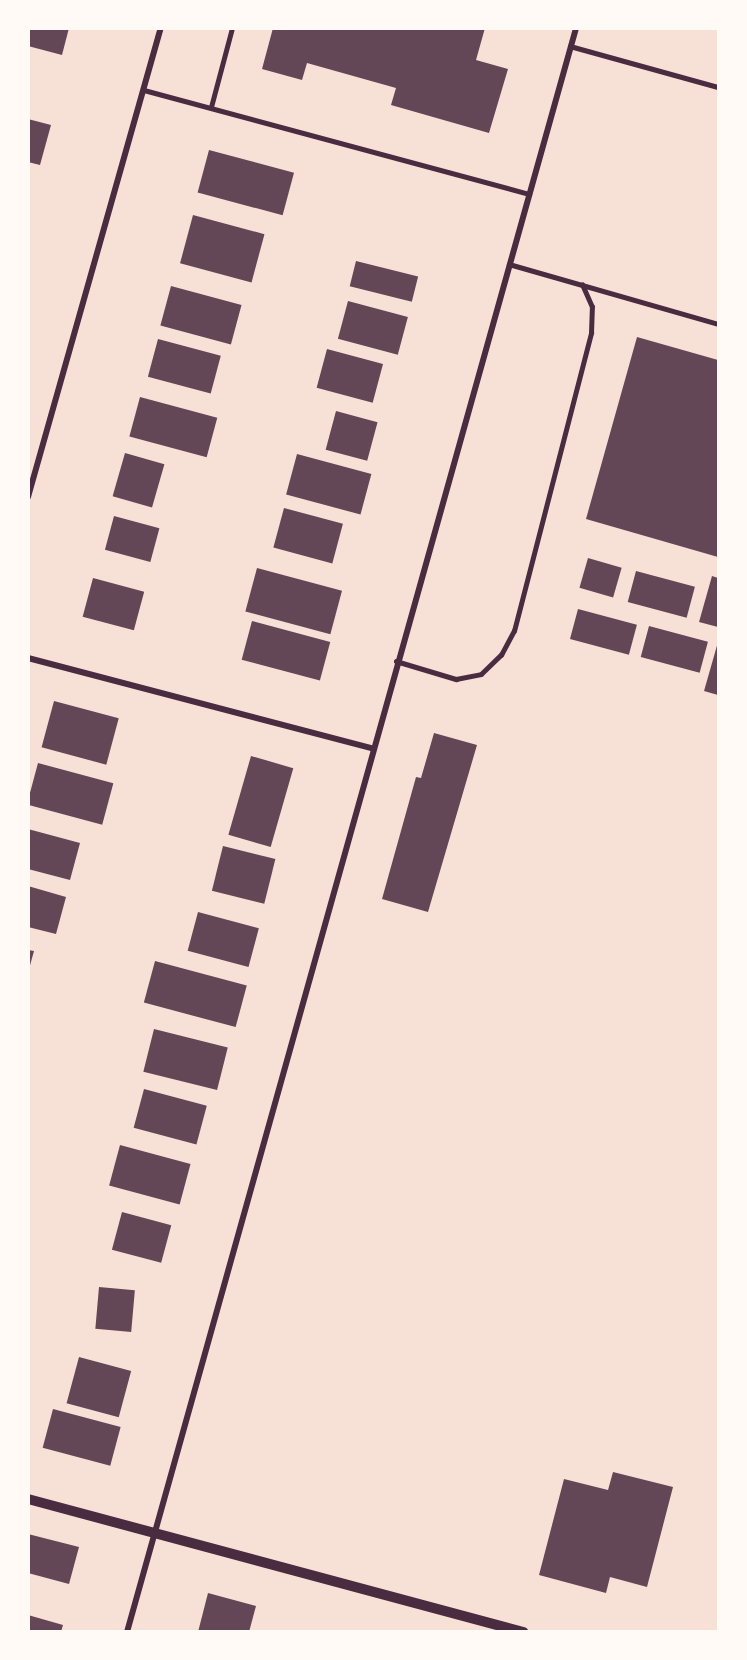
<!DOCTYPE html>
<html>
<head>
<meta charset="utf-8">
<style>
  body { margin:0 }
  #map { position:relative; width:747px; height:1660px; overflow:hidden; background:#f7e1d7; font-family:"Fira Sans",sans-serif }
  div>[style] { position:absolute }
  .building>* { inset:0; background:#644757; transform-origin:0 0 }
  .service>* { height:4.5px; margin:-2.25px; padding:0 2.25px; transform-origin:2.25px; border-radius:2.25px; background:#4a2c40 }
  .minor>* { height:6px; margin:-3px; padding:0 3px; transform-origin:3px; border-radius:3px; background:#4a2c40 }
  .tertiary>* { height:10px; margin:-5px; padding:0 5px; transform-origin:5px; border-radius:5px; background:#4a2c40 }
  span { translate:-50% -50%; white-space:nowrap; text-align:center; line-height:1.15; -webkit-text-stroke:5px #fffaf5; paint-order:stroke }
  .frame { position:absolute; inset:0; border:30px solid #fffaf5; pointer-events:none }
</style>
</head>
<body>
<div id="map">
  <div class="building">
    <i style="clip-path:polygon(28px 28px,69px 28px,62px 55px,28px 46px)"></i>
    <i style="clip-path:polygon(273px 28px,485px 28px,476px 60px,508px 69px,489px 133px,391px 105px,396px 88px,307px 63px,302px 80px,262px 69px)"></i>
    <i style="clip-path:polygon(28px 119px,51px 125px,40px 165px,28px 162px)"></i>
    <i style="left:209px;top:150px;width:88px;height:44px;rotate:15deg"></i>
    <i style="left:193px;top:215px;width:74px;height:50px;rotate:15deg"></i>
    <i style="left:356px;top:261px;width:64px;height:26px;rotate:14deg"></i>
    <i style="left:171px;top:286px;width:73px;height:41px;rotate:15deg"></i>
    <i style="left:348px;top:301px;width:62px;height:39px;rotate:15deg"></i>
    <i style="clip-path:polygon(637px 337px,718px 360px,718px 557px,586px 519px)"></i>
    <i style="left:158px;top:339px;width:65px;height:39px;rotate:15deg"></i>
    <i style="left:327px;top:349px;width:58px;height:40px;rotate:15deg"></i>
    <i style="left:140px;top:397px;width:80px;height:41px;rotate:15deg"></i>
    <i style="left:336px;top:411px;width:43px;height:40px;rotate:15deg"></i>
    <i style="left:125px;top:453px;width:41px;height:45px;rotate:16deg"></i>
    <i style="left:297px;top:454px;width:77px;height:42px;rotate:15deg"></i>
    <i style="left:284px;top:508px;width:61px;height:41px;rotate:15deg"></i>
    <i style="left:114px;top:516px;width:47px;height:35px;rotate:15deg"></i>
    <i style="left:588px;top:558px;width:35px;height:31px;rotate:16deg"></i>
    <i style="left:257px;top:568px;width:88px;height:45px;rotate:15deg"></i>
    <i style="left:636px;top:571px;width:61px;height:32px;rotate:15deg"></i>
    <i style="clip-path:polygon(712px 576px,718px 578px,718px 627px,699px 622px)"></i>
    <i style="left:93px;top:578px;width:53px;height:40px;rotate:15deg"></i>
    <i style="left:578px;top:609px;width:61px;height:31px;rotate:15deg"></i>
    <i style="left:252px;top:621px;width:81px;height:40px;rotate:15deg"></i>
    <i style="left:649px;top:626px;width:61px;height:32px;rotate:15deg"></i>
    <i style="clip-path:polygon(718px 642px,718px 695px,704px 691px)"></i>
    <i style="left:54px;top:701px;width:67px;height:48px;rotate:15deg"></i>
    <i style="clip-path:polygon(434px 733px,477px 745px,428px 912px,382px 899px,416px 777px,421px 778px)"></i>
    <i style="left:251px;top:756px;width:44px;height:82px;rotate:16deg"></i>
    <i style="left:38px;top:763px;width:78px;height:43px;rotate:15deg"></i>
    <i style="clip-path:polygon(28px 829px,80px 843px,70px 880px,28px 869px)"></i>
    <i style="left:223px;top:846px;width:54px;height:46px;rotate:14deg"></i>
    <i style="clip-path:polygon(28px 886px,66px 897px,56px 934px,28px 927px)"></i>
    <i style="left:198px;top:912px;width:63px;height:40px;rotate:15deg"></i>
    <i style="clip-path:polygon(28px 950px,34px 951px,29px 969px,28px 969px)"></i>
    <i style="left:155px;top:961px;width:95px;height:43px;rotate:15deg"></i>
    <i style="left:154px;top:1029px;width:76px;height:44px;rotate:14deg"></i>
    <i style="left:144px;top:1089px;width:65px;height:40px;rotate:15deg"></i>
    <i style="left:120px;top:1145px;width:73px;height:42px;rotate:15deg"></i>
    <i style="left:122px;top:1212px;width:51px;height:39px;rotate:15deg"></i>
    <i style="left:99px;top:1287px;width:36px;height:42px;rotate:5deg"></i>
    <i style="left:79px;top:1357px;width:54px;height:48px;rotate:15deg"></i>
    <i style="left:53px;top:1409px;width:70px;height:40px;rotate:15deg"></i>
    <i style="clip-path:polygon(613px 1472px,673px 1487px,647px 1587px,610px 1577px,606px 1593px,539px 1575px,564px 1479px,608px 1490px)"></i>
    <i style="clip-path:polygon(28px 1534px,79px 1547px,69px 1584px,28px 1573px)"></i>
    <i style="clip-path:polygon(208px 1593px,256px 1606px,249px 1632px,198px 1632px)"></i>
    <i style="clip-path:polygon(28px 1615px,63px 1625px,61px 1632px,28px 1632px)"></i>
  </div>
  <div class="service">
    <i style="left:570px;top:46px;width:154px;rotate:15.5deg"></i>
    <i style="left:144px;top:90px;width:399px;rotate:15.1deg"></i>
    <i style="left:211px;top:107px;width:82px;rotate:-75.1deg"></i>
    <i style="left:509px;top:264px;width:217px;rotate:16deg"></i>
    <i style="left:396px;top:661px;width:63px;rotate:16.7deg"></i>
    <i style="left:456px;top:679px;width:25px;rotate:-11deg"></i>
    <i style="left:481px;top:674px;width:28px;rotate:-44deg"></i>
    <i style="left:501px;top:655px;width:27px;rotate:-62deg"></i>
    <i style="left:514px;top:631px;width:308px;rotate:-75.5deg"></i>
    <i style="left:591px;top:333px;width:26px;rotate:-88deg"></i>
    <i style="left:592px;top:307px;width:24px;rotate:-114deg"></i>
  </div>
  <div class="minor">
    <i style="left:28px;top:497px;width:487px;rotate:-74.2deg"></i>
    <i style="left:28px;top:658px;width:355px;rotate:14.7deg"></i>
    <i style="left:127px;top:1632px;width:1666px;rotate:-74.36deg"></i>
  </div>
  <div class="tertiary">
    <i style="left:28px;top:1499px;width:513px;rotate:15.04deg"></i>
  </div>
  <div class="frame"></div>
</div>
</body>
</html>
